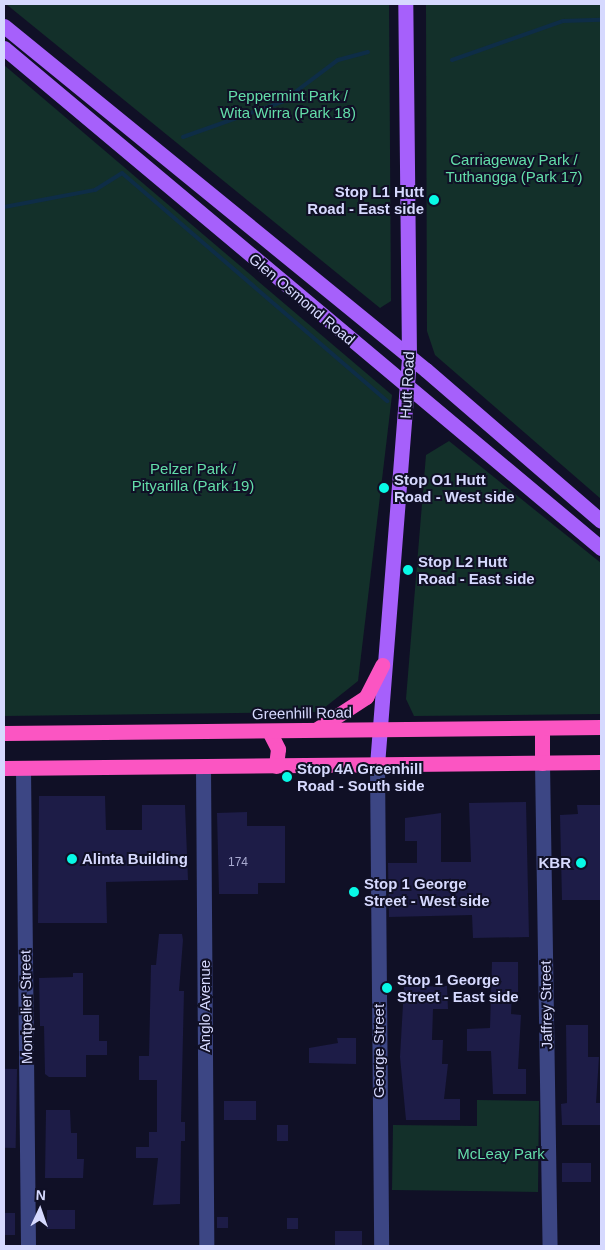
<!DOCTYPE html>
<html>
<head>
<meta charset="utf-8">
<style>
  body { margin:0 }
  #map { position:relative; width:605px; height:1250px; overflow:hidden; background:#101026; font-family:Helvetica,sans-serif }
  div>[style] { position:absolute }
  .green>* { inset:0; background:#13302a }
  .stream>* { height:4px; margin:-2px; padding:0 2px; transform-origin:2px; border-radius:2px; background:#0e2d47 }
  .building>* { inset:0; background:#1d1c47; transform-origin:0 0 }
  .minor>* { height:15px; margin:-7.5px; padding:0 7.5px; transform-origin:7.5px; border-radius:7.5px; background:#3c4684 }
  .major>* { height:15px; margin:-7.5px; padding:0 7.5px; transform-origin:7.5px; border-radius:7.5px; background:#a660fb }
  .highway>* { height:15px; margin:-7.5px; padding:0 7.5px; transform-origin:7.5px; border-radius:7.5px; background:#fb55c2 }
  .dots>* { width:14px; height:14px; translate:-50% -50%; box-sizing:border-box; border:2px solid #101026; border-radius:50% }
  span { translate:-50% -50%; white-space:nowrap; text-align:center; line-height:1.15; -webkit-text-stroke:4px #101026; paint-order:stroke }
  .number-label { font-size:12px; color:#a8aad0 }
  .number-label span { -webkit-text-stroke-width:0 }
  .park-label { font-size:15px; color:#63dda9 }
  .poi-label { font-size:15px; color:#d6d9fe; font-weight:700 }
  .right { translate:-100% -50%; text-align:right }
  .left { translate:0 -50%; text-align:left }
  .street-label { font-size:15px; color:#d6d9fe }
  .frame { position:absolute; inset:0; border:5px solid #d6d9fe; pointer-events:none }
  .north { position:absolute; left:15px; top:1185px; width:50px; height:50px; -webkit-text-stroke:4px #101026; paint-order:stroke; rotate:3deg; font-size:14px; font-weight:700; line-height:20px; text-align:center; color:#d6d9fe }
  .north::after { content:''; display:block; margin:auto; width:18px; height:22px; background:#d6d9fe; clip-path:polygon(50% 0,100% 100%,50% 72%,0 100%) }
</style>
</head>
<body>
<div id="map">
  <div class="green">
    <i style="clip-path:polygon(6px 4px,389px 4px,391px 301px,380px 308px)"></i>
    <i style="clip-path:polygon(426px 4px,601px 4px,601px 499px,435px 355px,427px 331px)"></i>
    <i style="clip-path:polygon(4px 65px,392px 395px,358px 681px,319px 712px,4px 716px)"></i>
    <i style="clip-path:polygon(449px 441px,601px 563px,601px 714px,414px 716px,406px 699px,426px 455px)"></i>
    <i style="clip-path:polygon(477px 1100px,539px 1101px,538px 1192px,392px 1190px,393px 1125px,477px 1126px)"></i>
  </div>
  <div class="stream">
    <i style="left:452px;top:60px;width:118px;rotate:-19.4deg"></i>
    <i style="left:563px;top:21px;width:38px;rotate:-2deg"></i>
    <i style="left:183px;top:137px;width:105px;rotate:-19.5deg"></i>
    <i style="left:282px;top:102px;width:70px;rotate:-36.9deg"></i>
    <i style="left:338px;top:60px;width:31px;rotate:-15deg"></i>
    <i style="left:4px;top:207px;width:93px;rotate:-10.6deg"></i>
    <i style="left:95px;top:190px;width:32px;rotate:-32deg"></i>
    <i style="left:122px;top:173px;width:350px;rotate:40.7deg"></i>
  </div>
  <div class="building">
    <i style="clip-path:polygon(39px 796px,105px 796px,106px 830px,142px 830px,142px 805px,185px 805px,188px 880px,106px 882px,107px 923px,38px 923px)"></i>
    <i style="clip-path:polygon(526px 802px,529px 937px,473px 938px,472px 915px,389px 917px,388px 863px,417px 863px,417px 841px,405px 841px,405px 818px,441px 813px,441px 862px,471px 862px,469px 803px)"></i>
    <i style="clip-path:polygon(577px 805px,601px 805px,601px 900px,562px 900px,560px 815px,578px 814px)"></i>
    <i style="clip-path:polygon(247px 812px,247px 826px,285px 826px,285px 883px,258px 883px,258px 894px,219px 894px,217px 813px)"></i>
    <i style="clip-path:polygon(159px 934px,182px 934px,183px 940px,179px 991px,184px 991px,181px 1122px,185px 1122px,185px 1141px,181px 1141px,180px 1204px,153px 1205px,158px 1158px,136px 1158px,136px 1147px,149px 1147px,149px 1132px,157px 1132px,157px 1080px,139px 1080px,139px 1056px,149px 1056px,151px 965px,156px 965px)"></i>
    <i style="clip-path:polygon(492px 962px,518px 962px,518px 992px,512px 992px,511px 1014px,521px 1015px,518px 1069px,526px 1069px,526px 1094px,493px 1094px,491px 1051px,467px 1051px,467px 1029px,490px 1028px)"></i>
    <i style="clip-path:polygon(73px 973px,83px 973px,83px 1015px,99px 1015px,99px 1041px,107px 1041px,107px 1055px,86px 1055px,86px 1077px,49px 1077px,45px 1074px,44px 1026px,40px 1026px,39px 978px,73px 977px)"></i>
    <i style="clip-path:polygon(447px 986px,448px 1009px,433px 1009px,432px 1040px,443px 1040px,442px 1064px,448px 1064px,444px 1099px,460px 1099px,460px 1120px,406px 1120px,400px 1057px,404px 987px)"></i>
    <i style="clip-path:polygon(566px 1025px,588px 1025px,588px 1057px,599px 1057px,596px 1103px,601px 1103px,601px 1125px,562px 1125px,561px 1104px,567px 1103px)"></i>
    <i style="clip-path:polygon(337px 1038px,356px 1038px,356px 1064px,309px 1063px,309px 1048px,338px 1043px)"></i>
    <i style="left:17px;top:1069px;width:79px;height:13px;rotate:91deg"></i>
    <i style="left:256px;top:1101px;width:19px;height:32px;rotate:90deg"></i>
    <i style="clip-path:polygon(46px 1110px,70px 1110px,71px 1133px,77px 1133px,77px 1159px,84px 1159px,83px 1178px,45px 1178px)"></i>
    <i style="left:277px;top:1125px;width:11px;height:16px"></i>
    <i style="left:562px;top:1163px;width:29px;height:19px"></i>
    <i style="left:47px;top:1210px;width:28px;height:19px"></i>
    <i style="left:4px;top:1213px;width:11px;height:22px"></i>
    <i style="left:217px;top:1217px;width:11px;height:11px"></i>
    <i style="left:287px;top:1218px;width:11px;height:11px"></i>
    <i style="left:335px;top:1231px;width:27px;height:15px"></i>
  </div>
  <div class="minor">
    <i style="left:542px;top:763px;width:483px;rotate:89.1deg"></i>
    <i style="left:377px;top:765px;width:481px;rotate:89.5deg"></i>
    <i style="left:203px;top:767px;width:479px;rotate:89.6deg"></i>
    <i style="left:23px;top:768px;width:478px;rotate:89.4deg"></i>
  </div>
  <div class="major">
    <i style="left:4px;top:26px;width:544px;rotate:39.19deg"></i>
    <i style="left:426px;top:370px;width:231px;rotate:40.8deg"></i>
    <i style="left:4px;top:48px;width:779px;rotate:39.95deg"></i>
    <i style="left:377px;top:765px;width:409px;rotate:-85.5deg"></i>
    <i style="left:409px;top:357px;width:353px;rotate:-90.6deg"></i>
  </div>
  <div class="highway">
    <i style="left:542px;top:728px;width:35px;rotate:90deg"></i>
    <i style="left:317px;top:729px;width:59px;rotate:-33.1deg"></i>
    <i style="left:366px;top:697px;width:36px;rotate:-63deg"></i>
    <i style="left:269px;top:731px;width:20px;rotate:63deg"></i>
    <i style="left:278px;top:749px;width:17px;rotate:97deg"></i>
    <i style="left:4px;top:733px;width:597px;rotate:-0.58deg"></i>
    <i style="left:4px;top:768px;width:597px;rotate:-0.58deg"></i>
  </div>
  <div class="dots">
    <i style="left:434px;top:200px;background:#08f9e6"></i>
    <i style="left:384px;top:488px;background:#08f9e6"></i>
    <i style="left:408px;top:570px;background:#08f9e6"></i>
    <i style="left:287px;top:777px;background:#08f9e6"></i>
    <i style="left:72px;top:859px;background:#08f9e6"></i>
    <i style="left:581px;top:863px;background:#08f9e6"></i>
    <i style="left:354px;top:892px;background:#08f9e6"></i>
    <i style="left:387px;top:988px;background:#08f9e6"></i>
  </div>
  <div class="number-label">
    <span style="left:238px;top:863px">174</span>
  </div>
  <div class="park-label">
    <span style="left:288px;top:104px">Peppermint Park /<br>Wita Wirra (Park 18)</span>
    <span style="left:514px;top:168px">Carriageway Park /<br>Tuthangga (Park 17)</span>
    <span style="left:193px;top:477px">Pelzer Park /<br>Pityarilla (Park 19)</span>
    <span style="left:501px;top:1154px">McLeay Park</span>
  </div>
  <div class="poi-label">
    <span class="right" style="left:424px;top:200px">Stop L1 Hutt<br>Road - East side</span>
    <span class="left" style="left:394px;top:488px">Stop O1 Hutt<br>Road - West side</span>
    <span class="left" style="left:418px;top:570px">Stop L2 Hutt<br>Road - East side</span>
    <span class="left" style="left:297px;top:777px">Stop 4A Greenhill<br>Road - South side</span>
    <span class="left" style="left:82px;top:859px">Alinta Building</span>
    <span class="right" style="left:571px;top:863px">KBR</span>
    <span class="left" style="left:364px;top:892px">Stop 1 George<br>Street - West side</span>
    <span class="left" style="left:397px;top:988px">Stop 1 George<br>Street - East side</span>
  </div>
  <div class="street-label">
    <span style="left:302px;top:299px;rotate:40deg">Glen Osmond Road</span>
    <span style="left:407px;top:385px;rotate:-87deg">Hutt Road</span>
    <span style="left:302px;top:713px;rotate:-1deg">Greenhill Road</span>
    <span style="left:546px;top:1005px;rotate:-91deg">Jaffrey Street</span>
    <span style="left:205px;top:1006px;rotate:-90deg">Anglo Avenue</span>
    <span style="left:26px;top:1007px;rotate:-91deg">Montpelier Street</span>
    <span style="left:379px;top:1051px;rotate:-90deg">George Street</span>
  </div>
  <div class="frame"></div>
  <div class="north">N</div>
</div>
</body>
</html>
